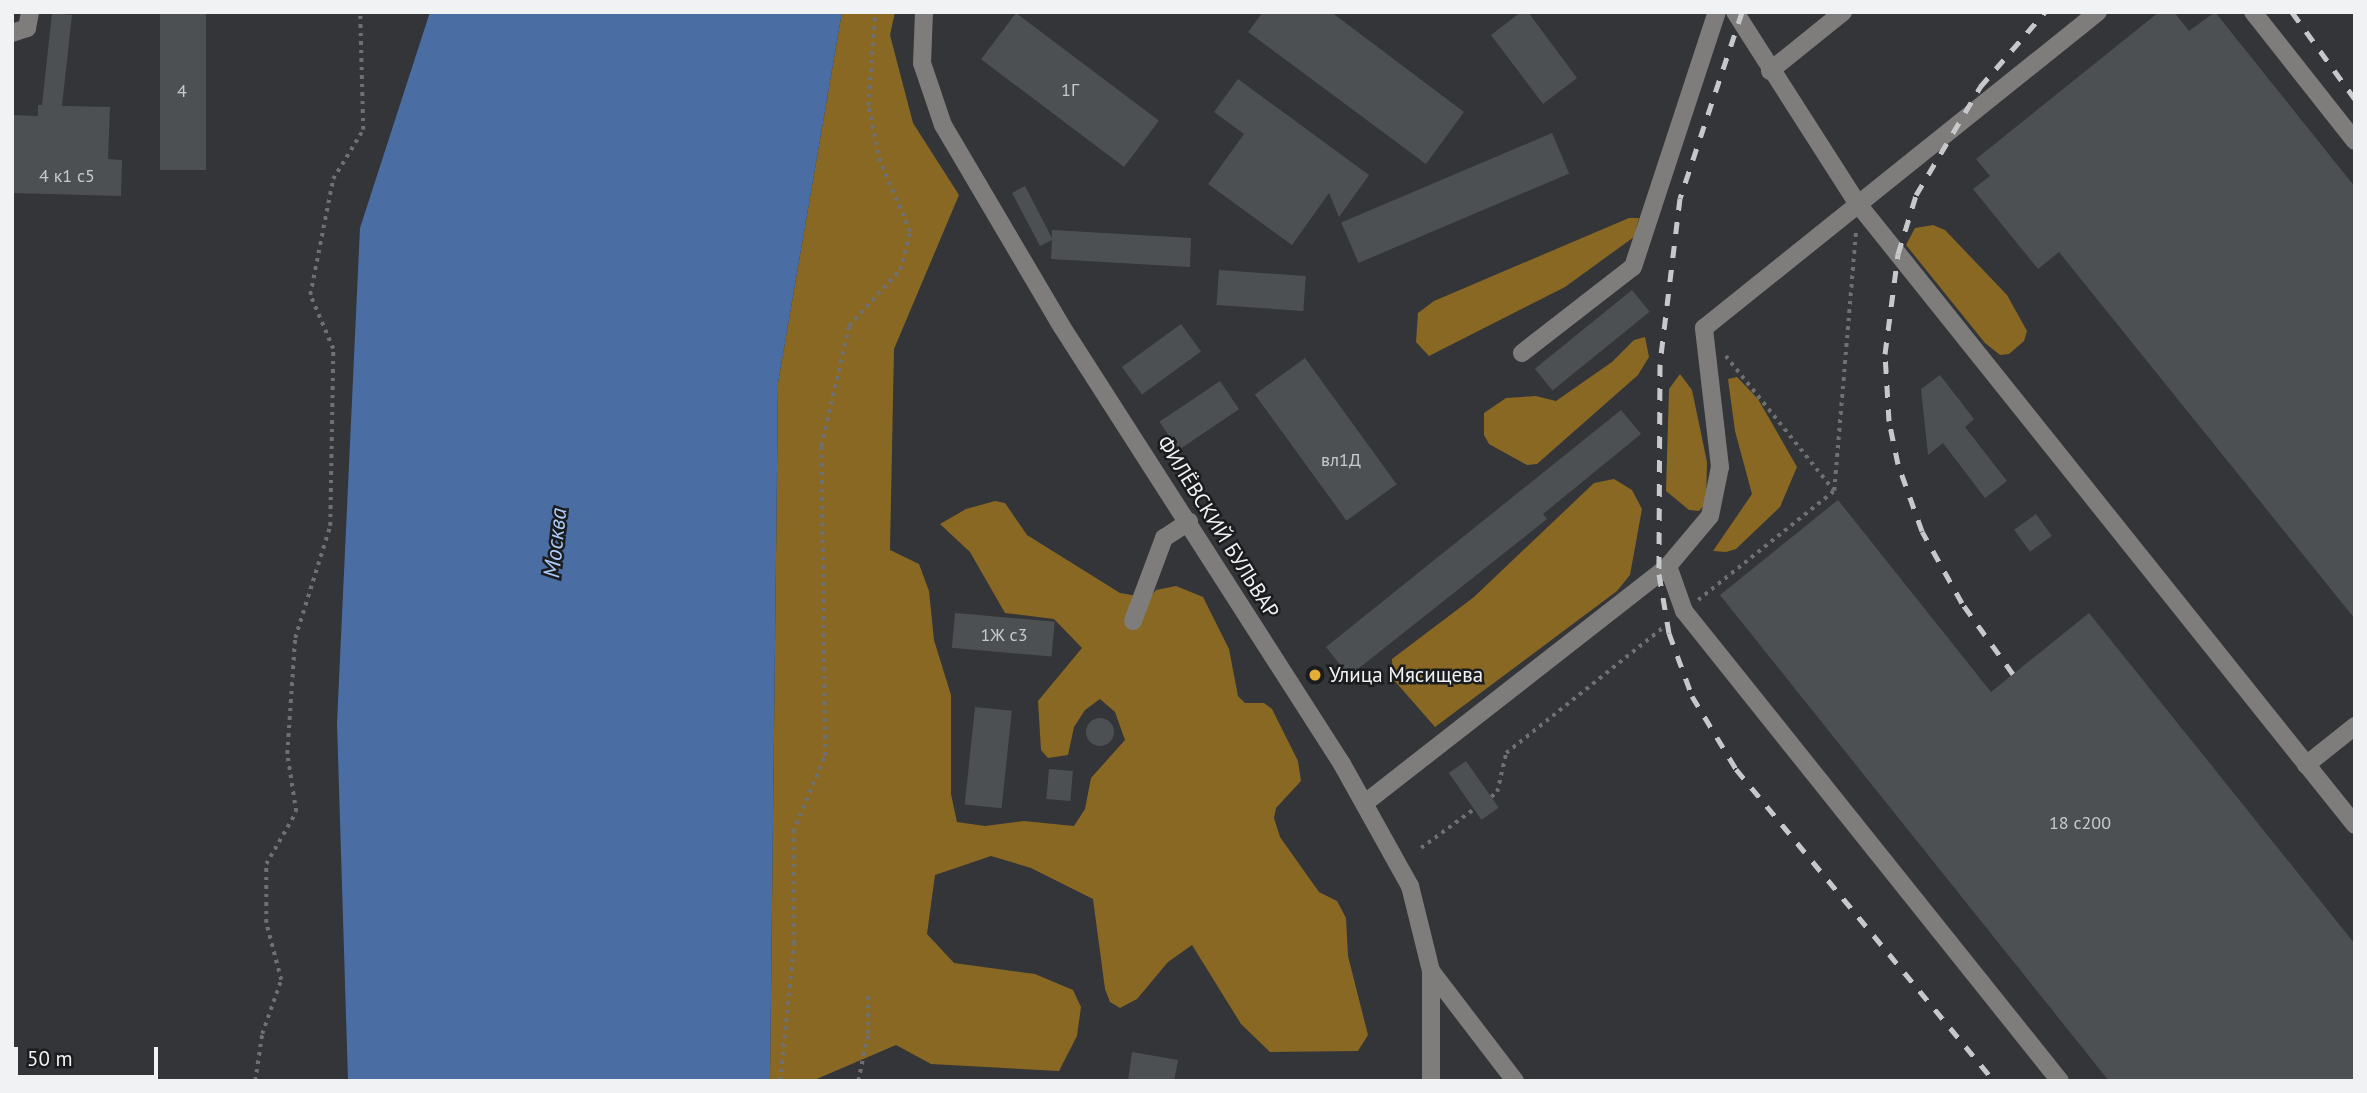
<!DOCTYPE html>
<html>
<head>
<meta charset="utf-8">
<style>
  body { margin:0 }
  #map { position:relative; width:2367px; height:1093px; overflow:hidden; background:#333538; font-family:"PT Sans",sans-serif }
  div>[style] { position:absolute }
  .forest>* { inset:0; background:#886822 }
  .water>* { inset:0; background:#4a6da3 }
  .building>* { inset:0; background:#4d5053; transform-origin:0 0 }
  .round { border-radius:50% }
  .path>* { height:3.5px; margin-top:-1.75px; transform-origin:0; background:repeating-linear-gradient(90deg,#6f7073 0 3.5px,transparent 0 8.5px) }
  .minor>* { height:18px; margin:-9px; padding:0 9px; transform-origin:9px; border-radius:9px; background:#7e7d7b }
  .rail>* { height:5px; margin-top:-2.5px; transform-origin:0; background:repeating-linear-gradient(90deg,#c7c8ca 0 12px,transparent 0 24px) }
  .dots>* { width:19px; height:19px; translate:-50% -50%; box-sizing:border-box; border:4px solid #1b1c1e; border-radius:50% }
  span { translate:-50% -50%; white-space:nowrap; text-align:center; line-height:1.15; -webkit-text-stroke:5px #1b1c1e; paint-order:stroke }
  .number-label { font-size:18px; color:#c8cacc }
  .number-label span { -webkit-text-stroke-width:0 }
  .street-label { font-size:21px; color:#f1f2f4 }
  .poi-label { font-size:21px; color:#f1f2f4 }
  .left { translate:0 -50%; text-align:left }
  .water-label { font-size:23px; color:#adccfb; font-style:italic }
  .frame { position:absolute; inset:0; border:14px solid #f1f2f4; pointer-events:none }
  .scale { position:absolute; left:14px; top:1047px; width:144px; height:32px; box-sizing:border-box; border:4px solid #f1f2f4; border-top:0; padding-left:9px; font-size:21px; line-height:24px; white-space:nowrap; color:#f1f2f4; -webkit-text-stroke:5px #1b1c1e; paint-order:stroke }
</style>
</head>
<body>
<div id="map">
  <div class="forest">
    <i style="clip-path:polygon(842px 12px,895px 12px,890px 35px,913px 123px,959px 195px,894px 349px,890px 550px,919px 564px,929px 591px,934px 640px,951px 695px,951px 794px,957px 822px,985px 826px,1024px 821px,1074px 826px,1085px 809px,1091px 778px,1125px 740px,1115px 712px,1100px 699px,1085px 710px,1074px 727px,1068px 755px,1048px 758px,1041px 750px,1038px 701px,1082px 648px,1054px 619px,1005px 613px,970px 552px,940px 524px,966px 509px,995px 501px,1005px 503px,1027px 535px,1120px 593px,1149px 598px,1156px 590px,1176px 586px,1203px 597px,1229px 649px,1238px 696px,1245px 703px,1264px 703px,1272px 709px,1298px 761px,1301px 781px,1276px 808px,1274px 818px,1280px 837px,1319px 892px,1337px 901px,1346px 918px,1348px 956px,1368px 1035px,1358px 1051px,1270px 1052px,1241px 1024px,1192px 945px,1168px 962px,1137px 999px,1120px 1008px,1110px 1002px,1105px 989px,1093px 899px,1031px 868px,991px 856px,935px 875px,927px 934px,954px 963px,1035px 974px,1073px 990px,1081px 1007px,1077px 1036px,1059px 1071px,931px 1064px,896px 1045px,812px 1081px,770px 1081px,778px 383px)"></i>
    <i style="clip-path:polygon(1629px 218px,1639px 218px,1634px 237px,1565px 287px,1429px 356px,1416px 342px,1418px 313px,1434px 301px)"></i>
    <i style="clip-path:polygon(1933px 225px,1945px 230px,2007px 295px,2027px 331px,2024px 341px,2009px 354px,2000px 355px,1985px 343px,1906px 245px,1915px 228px)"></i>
    <i style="clip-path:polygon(1645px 337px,1649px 357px,1638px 375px,1537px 464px,1527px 465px,1489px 444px,1484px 435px,1484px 413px,1506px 398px,1536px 396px,1556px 401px,1612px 362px,1634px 340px)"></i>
    <i style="clip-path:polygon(1680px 374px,1692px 390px,1707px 462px,1706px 503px,1699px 511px,1689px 510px,1666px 491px,1669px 389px)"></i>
    <i style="clip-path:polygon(1737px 377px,1758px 399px,1797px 467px,1780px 507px,1736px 549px,1726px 552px,1713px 551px,1752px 494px,1735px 431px,1728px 379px)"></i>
    <i style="clip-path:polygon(1614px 479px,1632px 490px,1642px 509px,1630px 575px,1617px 591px,1435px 727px,1393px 679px,1392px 659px,1474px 597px,1594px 483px)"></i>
  </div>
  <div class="water">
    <i style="clip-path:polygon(430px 12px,842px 12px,778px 383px,770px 1081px,348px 1081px,337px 723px,360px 228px)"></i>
  </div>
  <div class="building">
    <i style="left:160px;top:12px;width:46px;height:158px"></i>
    <i style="clip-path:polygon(1263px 12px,1331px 12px,1464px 112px,1426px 164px,1248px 32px)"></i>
    <i style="clip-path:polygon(1521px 12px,1528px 12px,1577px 78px,1543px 104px,1491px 35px)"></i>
    <i style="clip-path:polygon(2159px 12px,2174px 12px,2189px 31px,2215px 12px,2355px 187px,2355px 619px,2059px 252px,2038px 269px,1973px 189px,1990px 176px,1976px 159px)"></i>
    <i style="clip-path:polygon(52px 13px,72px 15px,62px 106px,110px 107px,108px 159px,122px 160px,121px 196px,12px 193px,12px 115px,38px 116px,38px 105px,42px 105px)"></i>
    <i style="left:1016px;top:13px;width:179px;height:58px;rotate:37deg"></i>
    <i style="clip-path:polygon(1238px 79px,1369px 175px,1339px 217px,1329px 193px,1292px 245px,1208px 184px,1244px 134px,1214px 112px)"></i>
    <i style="left:1552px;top:133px;width:44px;height:229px;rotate:67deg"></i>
    <i style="clip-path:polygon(1025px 186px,1052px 238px,1052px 230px,1191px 238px,1190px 267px,1051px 259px,1052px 240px,1040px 246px,1012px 193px)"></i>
    <i style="left:1219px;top:270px;width:87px;height:35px;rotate:4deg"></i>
    <i style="left:1632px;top:290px;width:28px;height:125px;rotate:51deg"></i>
    <i style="left:1181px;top:324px;width:34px;height:73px;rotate:54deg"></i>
    <i style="left:1305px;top:358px;width:156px;height:62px;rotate:54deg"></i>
    <i style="clip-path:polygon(1940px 375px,1974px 419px,1965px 427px,2007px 481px,1985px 498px,1943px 443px,1928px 455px,1921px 389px)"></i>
    <i style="left:1220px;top:381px;width:34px;height:73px;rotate:56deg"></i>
    <i style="clip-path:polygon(1621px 410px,1641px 434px,1543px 514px,1547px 519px,1349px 676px,1326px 647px)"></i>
    <i style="clip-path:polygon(1838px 500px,1991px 692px,2089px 613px,2355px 944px,2355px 1081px,2109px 1081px,1720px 595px)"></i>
    <i style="left:2036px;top:514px;width:27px;height:27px;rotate:54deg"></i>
    <i style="left:955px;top:613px;width:100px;height:35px;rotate:5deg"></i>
    <i style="left:975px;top:707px;width:37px;height:98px;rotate:6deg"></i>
    <i class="round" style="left:1086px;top:718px;width:28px;height:28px"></i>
    <i style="left:1466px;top:761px;width:57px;height:21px;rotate:55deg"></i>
    <i style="left:1049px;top:769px;width:24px;height:30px;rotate:5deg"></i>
    <i style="clip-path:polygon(1132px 1052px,1178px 1060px,1174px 1081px,1128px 1081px)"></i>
  </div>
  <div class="path">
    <i style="left:1726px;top:356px;width:171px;rotate:51.2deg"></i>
    <i style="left:1698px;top:600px;width:174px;rotate:-38.7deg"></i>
    <i style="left:1834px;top:491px;width:262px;rotate:-85.2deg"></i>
    <i style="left:1491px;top:797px;width:8px;rotate:-40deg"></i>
    <i style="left:1497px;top:792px;width:40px;rotate:-77deg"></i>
    <i style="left:1506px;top:753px;width:210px;rotate:-38.6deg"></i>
    <i style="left:1421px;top:848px;width:66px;rotate:-36.3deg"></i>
    <i style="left:255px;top:1081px;width:48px;rotate:-81.5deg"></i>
    <i style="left:262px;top:1034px;width:57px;rotate:-70.6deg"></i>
    <i style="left:281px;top:980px;width:59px;rotate:-104.7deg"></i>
    <i style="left:266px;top:923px;width:59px;rotate:-90deg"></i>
    <i style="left:266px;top:864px;width:60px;rotate:-60deg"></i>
    <i style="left:296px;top:812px;width:59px;rotate:-98.8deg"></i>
    <i style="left:287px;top:754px;width:116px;rotate:-86.1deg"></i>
    <i style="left:295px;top:638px;width:117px;rotate:-72.6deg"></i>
    <i style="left:330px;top:526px;width:177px;rotate:-89deg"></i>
    <i style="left:333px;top:349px;width:59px;rotate:-113.1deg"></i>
    <i style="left:310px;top:295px;width:118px;rotate:-78.8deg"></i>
    <i style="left:333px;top:179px;width:57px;rotate:-58.5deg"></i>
    <i style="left:363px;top:130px;width:118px;rotate:-91.5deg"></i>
    <i style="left:780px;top:1081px;width:138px;rotate:-84.2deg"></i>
    <i style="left:794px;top:944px;width:112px;rotate:-90.5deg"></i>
    <i style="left:793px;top:832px;width:82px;rotate:-67.2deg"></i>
    <i style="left:825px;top:756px;width:310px;rotate:-90.7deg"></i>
    <i style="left:821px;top:446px;width:123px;rotate:-76.9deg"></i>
    <i style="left:849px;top:326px;width:76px;rotate:-47.7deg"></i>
    <i style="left:900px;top:270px;width:39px;rotate:-75deg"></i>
    <i style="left:910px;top:232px;width:76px;rotate:-113.2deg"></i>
    <i style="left:880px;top:162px;width:57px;rotate:-102.1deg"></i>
    <i style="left:868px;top:106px;width:94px;rotate:-85.7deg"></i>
    <i style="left:858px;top:1081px;width:48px;rotate:-78deg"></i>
    <i style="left:868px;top:1034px;width:39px;rotate:-90deg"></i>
  </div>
  <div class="minor">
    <i style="left:924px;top:12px;width:51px;rotate:92.2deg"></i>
    <i style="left:922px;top:63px;width:65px;rotate:71.3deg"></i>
    <i style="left:943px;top:125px;width:234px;rotate:59.5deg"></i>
    <i style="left:1062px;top:327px;width:519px;rotate:57.35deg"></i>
    <i style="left:1342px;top:764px;width:140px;rotate:60.9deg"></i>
    <i style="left:1410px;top:886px;width:88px;rotate:76.1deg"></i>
    <i style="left:1431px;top:971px;width:110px;rotate:90deg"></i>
    <i style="left:1735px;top:12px;width:228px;rotate:57.4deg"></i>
    <i style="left:1858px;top:204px;width:795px;rotate:51.33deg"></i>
    <i style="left:2253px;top:12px;width:164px;rotate:51.7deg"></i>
    <i style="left:12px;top:33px;width:16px;rotate:-18deg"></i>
    <i style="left:27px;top:28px;width:16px;rotate:-79deg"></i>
    <i style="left:1770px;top:71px;width:94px;rotate:-38.9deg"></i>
    <i style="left:1522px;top:353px;width:140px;rotate:-37.8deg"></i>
    <i style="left:1633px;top:267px;width:268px;rotate:-71.8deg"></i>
    <i style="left:1668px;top:566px;width:48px;rotate:70.4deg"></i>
    <i style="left:1684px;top:611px;width:602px;rotate:51.34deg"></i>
    <i style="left:1133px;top:621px;width:89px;rotate:-69.5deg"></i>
    <i style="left:1164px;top:538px;width:30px;rotate:-33deg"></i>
    <i style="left:2306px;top:765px;width:63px;rotate:-38.5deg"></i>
    <i style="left:1365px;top:803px;width:385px;rotate:-38deg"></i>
    <i style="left:1668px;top:566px;width:65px;rotate:-50deg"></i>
    <i style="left:1710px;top:516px;width:50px;rotate:-78.5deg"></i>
    <i style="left:1720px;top:467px;width:140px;rotate:-96.6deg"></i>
    <i style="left:1704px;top:328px;width:505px;rotate:-38.73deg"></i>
    <i style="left:1431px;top:971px;width:138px;rotate:52.6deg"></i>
  </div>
  <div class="rail">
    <i style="left:1742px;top:12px;width:196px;rotate:108.4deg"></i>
    <i style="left:1680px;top:198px;width:167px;rotate:96.9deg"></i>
    <i style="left:1660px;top:364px;width:210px;rotate:90.3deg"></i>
    <i style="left:1659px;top:574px;width:60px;rotate:80.4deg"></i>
    <i style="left:1669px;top:633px;width:67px;rotate:69.9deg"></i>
    <i style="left:1692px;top:696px;width:85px;rotate:58.9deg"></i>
    <i style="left:1736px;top:769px;width:405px;rotate:50.4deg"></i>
    <i style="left:2292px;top:12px;width:107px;rotate:54.1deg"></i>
    <i style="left:2013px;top:674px;width:87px;rotate:-125.7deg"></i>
    <i style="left:1962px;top:603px;width:82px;rotate:-119.1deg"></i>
    <i style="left:1922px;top:531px;width:71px;rotate:-109.7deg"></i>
    <i style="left:1898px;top:464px;width:44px;rotate:-101.8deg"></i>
    <i style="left:1889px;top:421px;width:67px;rotate:-93.4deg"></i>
    <i style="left:1885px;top:354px;width:101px;rotate:-82.6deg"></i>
    <i style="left:1898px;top:254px;width:62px;rotate:-73deg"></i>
    <i style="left:1916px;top:195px;width:126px;rotate:-59.3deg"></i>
    <i style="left:1980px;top:87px;width:99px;rotate:-49.1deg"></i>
  </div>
  <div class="dots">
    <i style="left:1315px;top:675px;background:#e3ae35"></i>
  </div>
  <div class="number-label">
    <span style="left:1070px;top:90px">1Г</span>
    <span style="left:182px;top:91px">4</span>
    <span style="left:67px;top:176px">4 к1 с5</span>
    <span style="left:1341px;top:460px">вл1Д</span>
    <span style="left:1004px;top:635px">1Ж с3</span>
    <span style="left:2080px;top:823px">18 с200</span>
  </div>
  <div class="street-label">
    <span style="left:1218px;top:527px;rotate:58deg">ФИЛЁВСКИЙ БУЛЬВАР</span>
  </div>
  <div class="poi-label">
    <span class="left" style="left:1329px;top:675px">Улица Мясищева</span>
  </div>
  <div class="water-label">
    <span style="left:555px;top:543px;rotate:-84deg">Москва</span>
  </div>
  <div class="frame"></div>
  <div class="scale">50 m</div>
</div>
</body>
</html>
